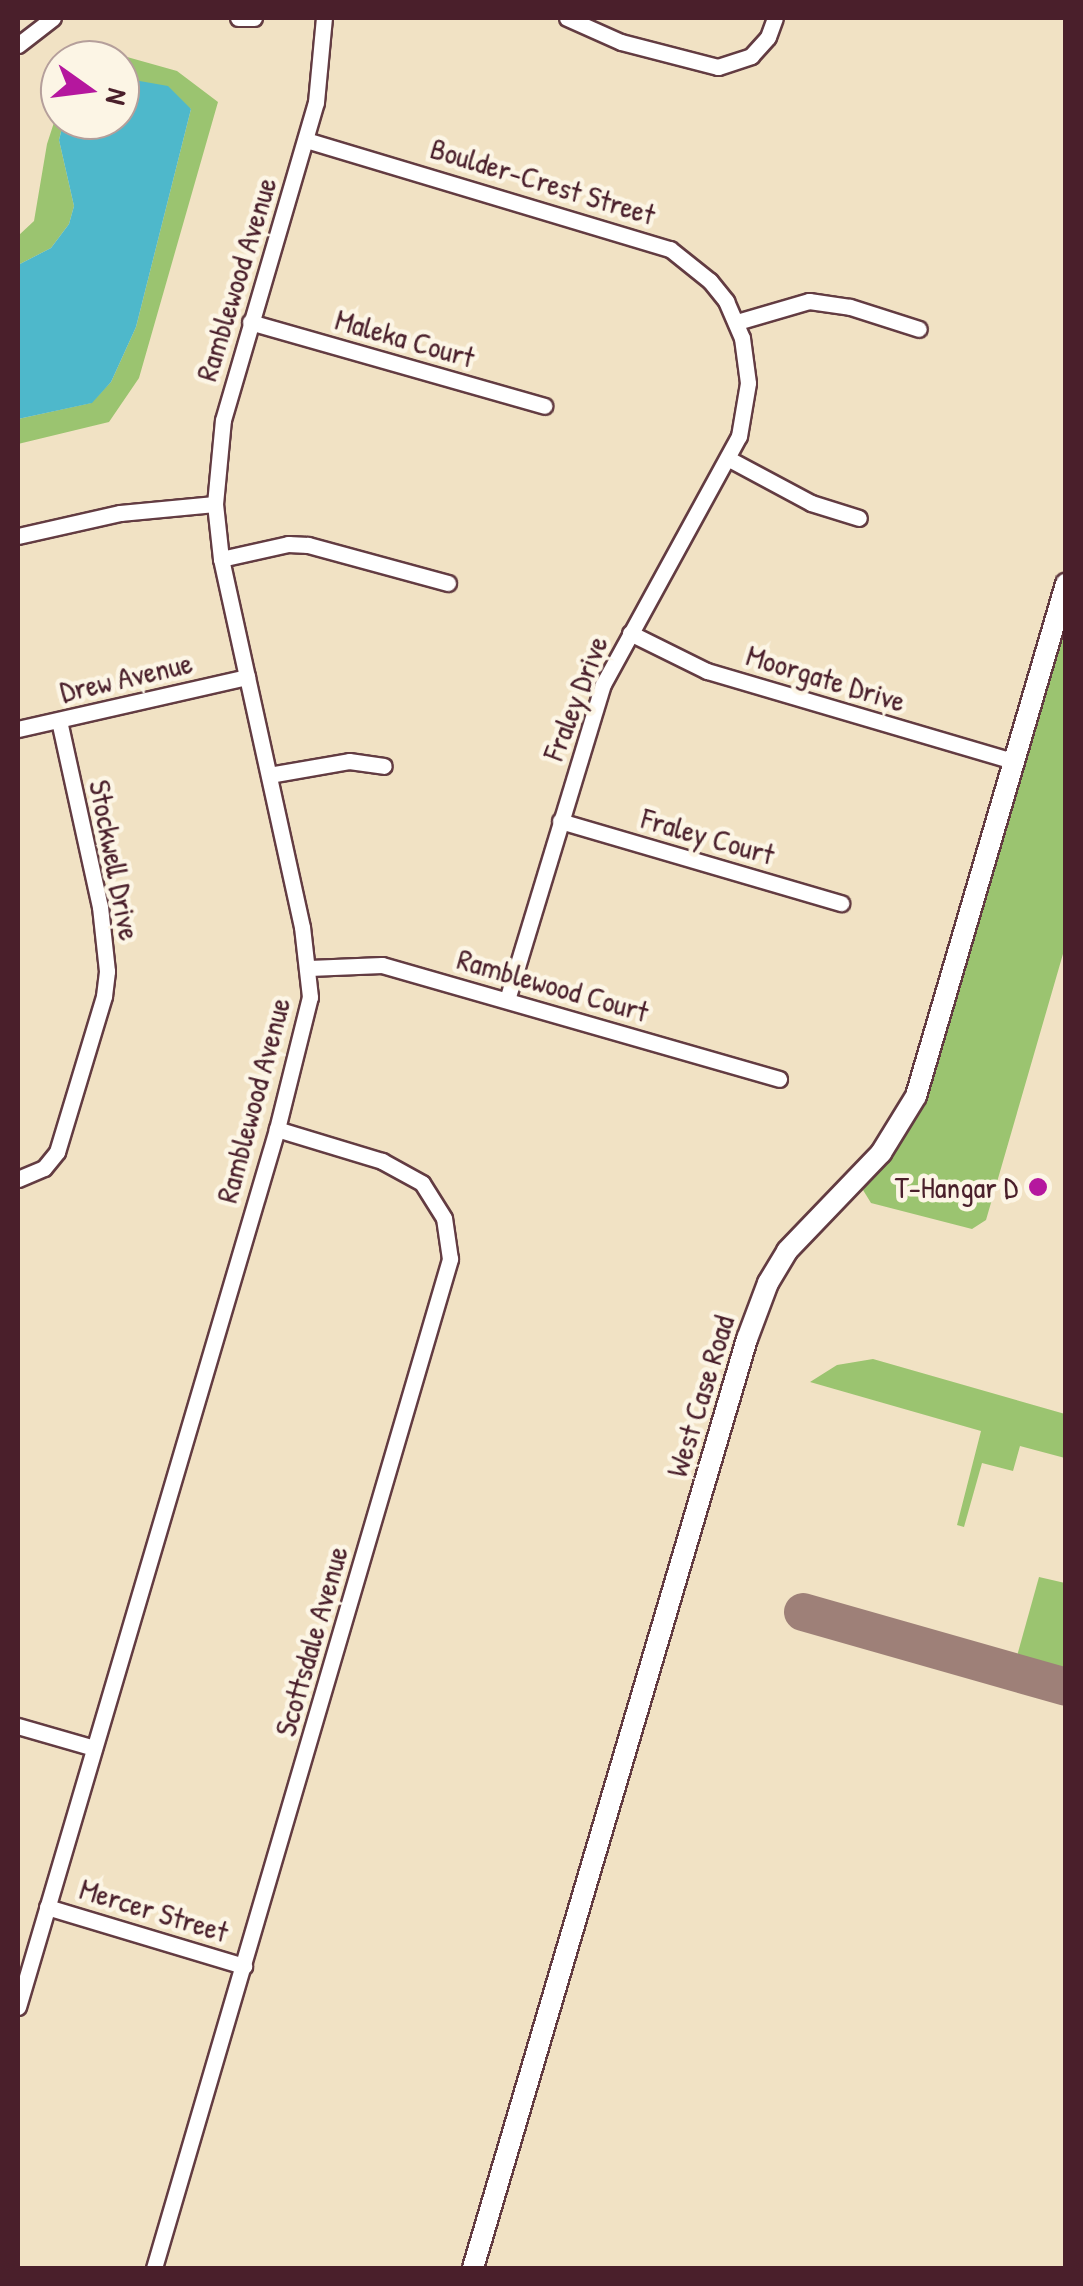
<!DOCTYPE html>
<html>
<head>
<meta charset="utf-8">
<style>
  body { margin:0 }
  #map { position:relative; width:1083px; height:2286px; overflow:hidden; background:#f1e2c4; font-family:"Patrick Hand",sans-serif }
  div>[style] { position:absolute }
  .green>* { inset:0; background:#9bc470 }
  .water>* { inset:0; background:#4eb8cb }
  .taxiway>* { height:38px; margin:-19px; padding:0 19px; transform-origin:19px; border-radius:19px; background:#9e8078 }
  .roads { filter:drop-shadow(2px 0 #633c42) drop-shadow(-2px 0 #633c42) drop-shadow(0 2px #633c42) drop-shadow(0 -2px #633c42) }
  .minor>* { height:15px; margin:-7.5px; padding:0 7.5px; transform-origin:7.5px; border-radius:7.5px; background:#fff }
  .major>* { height:20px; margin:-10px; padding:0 10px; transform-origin:10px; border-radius:10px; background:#fff }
  .dots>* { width:28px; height:28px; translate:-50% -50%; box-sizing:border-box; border:5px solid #fcf5e5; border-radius:50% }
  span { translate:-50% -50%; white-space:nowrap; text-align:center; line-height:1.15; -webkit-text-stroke:9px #fcf5e5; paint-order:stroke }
  .street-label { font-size:30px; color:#4a1f2b }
  .poi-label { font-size:30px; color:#4a1f2b }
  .right { translate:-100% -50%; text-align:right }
  .frame { position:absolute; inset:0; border:20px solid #4a1f2b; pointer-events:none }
  .north { position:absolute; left:40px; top:40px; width:100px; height:100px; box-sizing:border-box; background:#fcf5e5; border:2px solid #b59f9b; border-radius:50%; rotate:104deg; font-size:28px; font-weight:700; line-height:40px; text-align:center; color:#4a1f2b }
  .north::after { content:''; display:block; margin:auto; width:35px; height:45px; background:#b5179e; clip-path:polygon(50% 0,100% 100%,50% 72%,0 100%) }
</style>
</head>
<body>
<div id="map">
  <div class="green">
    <i style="clip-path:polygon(120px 55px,177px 71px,218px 102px,139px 378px,109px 422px,18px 444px,18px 419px,91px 403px,111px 382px,136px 327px,191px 109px,134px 80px,120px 83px,120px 60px,107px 60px)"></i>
    <i style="clip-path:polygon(60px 104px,60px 120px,64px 120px,59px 140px,74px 206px,69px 224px,51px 248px,18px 265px,18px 236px,34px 221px,47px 144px)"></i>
    <i style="clip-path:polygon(1065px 616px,1065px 947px,986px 1220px,972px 1229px,871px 1203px,863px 1190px,905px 1134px,931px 1081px)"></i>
    <i style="clip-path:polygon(873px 1359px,1065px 1414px,1065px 1458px,1020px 1446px,1013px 1471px,982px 1463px,964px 1527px,957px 1525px,981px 1431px,810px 1382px,837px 1365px)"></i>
    <i style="clip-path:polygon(1039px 1577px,1065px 1583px,1065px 1670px,1017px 1656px)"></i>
  </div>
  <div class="water">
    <i style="clip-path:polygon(134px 80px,168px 86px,191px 109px,136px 327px,111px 382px,92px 403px,18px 419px,18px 265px,51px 248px,69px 224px,74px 206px,59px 140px,64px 120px,120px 120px,120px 83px)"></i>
  </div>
  <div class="taxiway">
    <i style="left:803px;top:1612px;width:273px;rotate:15.9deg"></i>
  </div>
  <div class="roads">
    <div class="minor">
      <i style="left:238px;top:18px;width:16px"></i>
      <i style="left:567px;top:18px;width:59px;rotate:24deg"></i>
      <i style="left:621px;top:42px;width:100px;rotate:14.5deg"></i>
      <i style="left:718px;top:67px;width:35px;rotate:-18deg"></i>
      <i style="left:751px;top:56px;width:25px;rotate:-48deg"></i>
      <i style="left:768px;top:37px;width:20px;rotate:-70deg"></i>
      <i style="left:18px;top:45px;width:44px;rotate:-37.6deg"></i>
      <i style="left:306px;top:140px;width:380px;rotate:16.7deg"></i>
      <i style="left:670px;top:249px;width:51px;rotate:38.7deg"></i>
      <i style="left:710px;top:281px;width:26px;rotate:51deg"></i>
      <i style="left:726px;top:301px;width:40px;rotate:66.6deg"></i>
      <i style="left:742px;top:338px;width:45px;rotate:82.4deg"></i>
      <i style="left:748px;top:383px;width:54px;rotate:99.6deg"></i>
      <i style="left:739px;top:436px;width:283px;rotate:118.7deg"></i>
      <i style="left:603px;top:684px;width:330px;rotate:106.9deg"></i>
      <i style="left:250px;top:322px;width:306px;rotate:15.9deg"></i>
      <i style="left:737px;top:322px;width:75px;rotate:-16.3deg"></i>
      <i style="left:809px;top:301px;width:41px;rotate:8.3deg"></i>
      <i style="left:850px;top:307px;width:72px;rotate:17.7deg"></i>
      <i style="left:729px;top:459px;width:93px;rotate:28.2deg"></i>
      <i style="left:811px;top:503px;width:50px;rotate:17.4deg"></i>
      <i style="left:18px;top:536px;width:105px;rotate:-12.7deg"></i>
      <i style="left:120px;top:513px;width:95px;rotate:-5.4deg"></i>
      <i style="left:221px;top:559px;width:69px;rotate:-12.6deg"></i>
      <i style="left:288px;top:544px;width:20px;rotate:3deg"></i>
      <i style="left:308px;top:545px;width:145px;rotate:15.2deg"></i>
      <i style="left:630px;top:633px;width:86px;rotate:26.3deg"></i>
      <i style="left:707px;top:671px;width:318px;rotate:16.4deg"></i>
      <i style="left:18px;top:729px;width:235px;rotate:-12.8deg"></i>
      <i style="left:269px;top:775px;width:81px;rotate:-9.9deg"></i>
      <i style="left:349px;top:761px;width:35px;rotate:8deg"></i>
      <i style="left:560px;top:821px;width:293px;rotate:16.3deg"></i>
      <i style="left:309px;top:968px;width:73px;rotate:-2.4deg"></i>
      <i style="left:382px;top:965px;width:413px;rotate:16deg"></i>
      <i style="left:18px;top:1179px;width:28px;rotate:-23deg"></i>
      <i style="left:44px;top:1168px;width:21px;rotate:-51deg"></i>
      <i style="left:57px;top:1152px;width:163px;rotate:-73.2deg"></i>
      <i style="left:104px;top:996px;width:25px;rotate:-83deg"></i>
      <i style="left:107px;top:971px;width:64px;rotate:-96.2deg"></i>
      <i style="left:100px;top:907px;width:190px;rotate:-102.4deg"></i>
      <i style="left:18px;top:1726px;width:79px;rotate:16.1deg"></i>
      <i style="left:47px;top:1907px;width:206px;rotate:16.7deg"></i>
      <i style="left:18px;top:2007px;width:915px;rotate:-73.56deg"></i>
      <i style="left:277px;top:1129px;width:136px;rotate:-76deg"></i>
      <i style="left:310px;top:997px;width:70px;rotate:-96.5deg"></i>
      <i style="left:302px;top:927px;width:377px;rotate:-102.4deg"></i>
      <i style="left:221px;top:559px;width:55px;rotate:-96.2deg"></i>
      <i style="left:215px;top:504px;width:84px;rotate:-84.6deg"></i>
      <i style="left:223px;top:420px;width:331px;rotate:-73.7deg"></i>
      <i style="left:316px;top:102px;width:84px;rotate:-84.6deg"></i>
      <i style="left:154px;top:2268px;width:1052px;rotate:-73.65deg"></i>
      <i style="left:450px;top:1259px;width:41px;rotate:-98.3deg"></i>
      <i style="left:444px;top:1218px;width:41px;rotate:-122.2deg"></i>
      <i style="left:422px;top:1183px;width:46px;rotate:-151.2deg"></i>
      <i style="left:382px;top:1161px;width:110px;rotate:-163.1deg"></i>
    </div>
    <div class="major">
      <i style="left:473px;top:2268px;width:969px;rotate:-73.57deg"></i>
      <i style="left:747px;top:1339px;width:60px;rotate:-69.4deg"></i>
      <i style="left:768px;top:1283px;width:37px;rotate:-59deg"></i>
      <i style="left:787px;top:1251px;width:136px;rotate:-46.2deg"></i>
      <i style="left:881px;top:1153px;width:67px;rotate:-58.4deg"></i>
      <i style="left:916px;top:1096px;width:534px;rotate:-73.67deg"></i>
    </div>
  </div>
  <div class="dots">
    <i style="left:1038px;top:1187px;background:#b5179e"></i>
  </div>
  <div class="street-label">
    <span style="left:543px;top:181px;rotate:17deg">Boulder-Crest Street</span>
    <span style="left:236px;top:279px;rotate:-73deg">Ramblewood Avenue</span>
    <span style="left:405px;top:338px;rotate:16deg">Maleka Court</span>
    <span style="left:126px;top:677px;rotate:-13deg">Drew Avenue</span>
    <span style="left:826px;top:678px;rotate:17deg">Moorgate Drive</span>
    <span style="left:575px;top:698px;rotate:-69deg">Fraley Drive</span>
    <span style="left:708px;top:836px;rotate:16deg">Fraley Court</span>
    <span style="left:115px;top:860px;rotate:79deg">Stockwell Drive</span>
    <span style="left:553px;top:985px;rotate:16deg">Ramblewood Court</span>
    <span style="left:253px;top:1100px;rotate:-75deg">Ramblewood Avenue</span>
    <span style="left:700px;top:1396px;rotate:-73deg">West Case Road</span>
    <span style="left:311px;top:1641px;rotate:-74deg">Scottsdale Avenue</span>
    <span style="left:154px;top:1910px;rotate:17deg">Mercer Street</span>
  </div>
  <div class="poi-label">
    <span class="right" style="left:1018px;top:1187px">T-Hangar D</span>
  </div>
  <div class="frame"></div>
  <div class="north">N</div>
</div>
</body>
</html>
